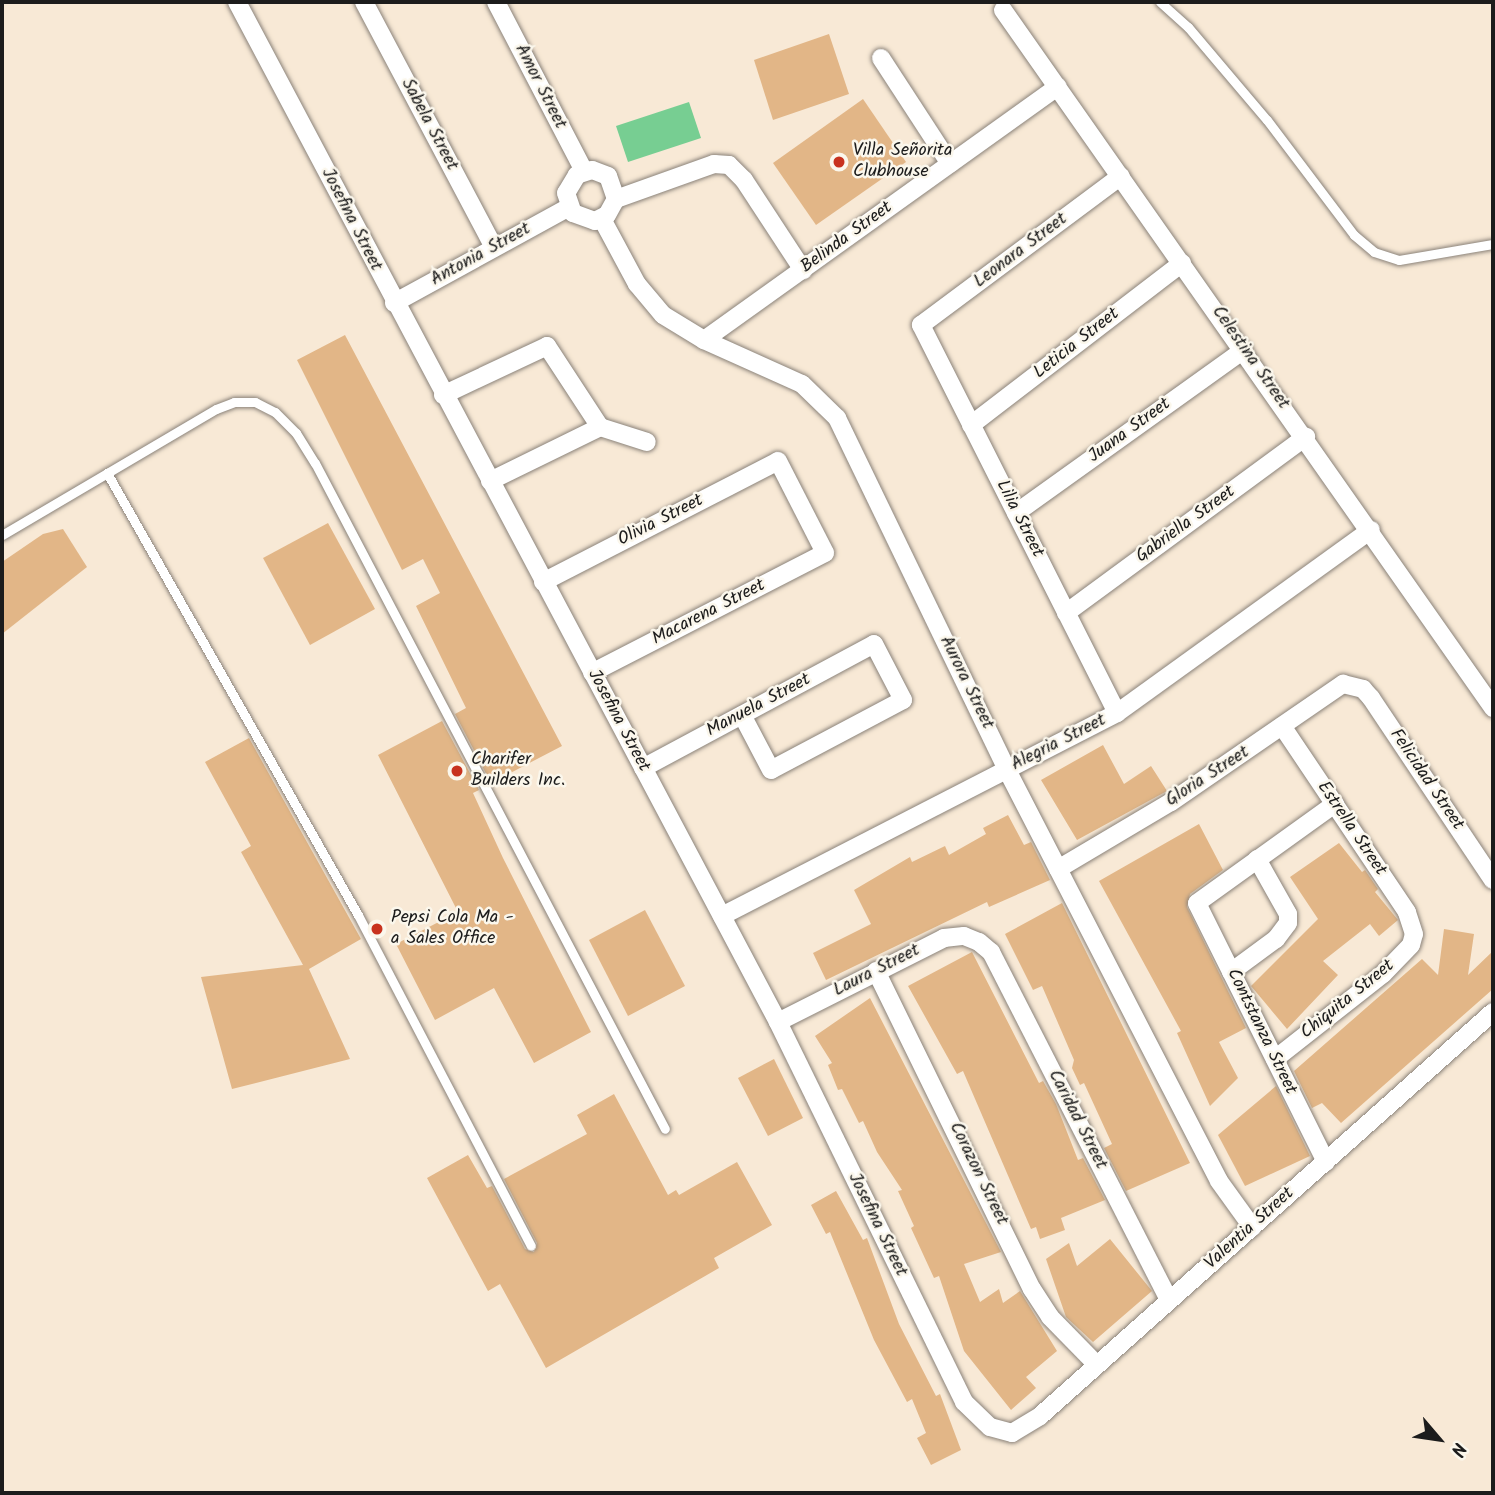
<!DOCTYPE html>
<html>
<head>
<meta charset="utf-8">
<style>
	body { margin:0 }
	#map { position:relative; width:1495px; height:1495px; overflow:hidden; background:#f8e9d6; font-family:Kalam,sans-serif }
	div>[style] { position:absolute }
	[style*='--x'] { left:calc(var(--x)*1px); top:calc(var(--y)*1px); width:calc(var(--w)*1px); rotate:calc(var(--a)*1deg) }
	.green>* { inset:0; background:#77ce92 }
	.building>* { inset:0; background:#e2b687 }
	.roads { filter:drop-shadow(0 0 2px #8a8279) drop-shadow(0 0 2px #8a8279) }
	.lane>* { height:9px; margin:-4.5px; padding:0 4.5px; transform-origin:4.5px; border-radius:4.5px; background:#fff }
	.street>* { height:18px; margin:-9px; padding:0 9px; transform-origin:9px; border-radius:9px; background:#fff }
	.dots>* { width:19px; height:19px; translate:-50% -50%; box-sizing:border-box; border:4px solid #fbf7ec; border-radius:50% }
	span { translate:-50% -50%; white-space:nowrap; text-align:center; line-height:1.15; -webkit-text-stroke:5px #fbf7ec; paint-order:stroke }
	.street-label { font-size:18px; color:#1c1c1c }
	.poi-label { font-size:18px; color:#1c1c1c }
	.left { translate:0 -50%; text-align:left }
	.frame { position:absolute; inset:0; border:4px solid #1c1c1c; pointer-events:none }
	.north { position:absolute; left:1404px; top:1404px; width:70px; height:70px; -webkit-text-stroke:5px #fbf7ec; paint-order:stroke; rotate:119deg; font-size:19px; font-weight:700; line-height:28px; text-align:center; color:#1c1c1c }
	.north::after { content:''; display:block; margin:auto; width:24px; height:32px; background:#1c1c1c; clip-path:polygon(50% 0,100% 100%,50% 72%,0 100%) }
</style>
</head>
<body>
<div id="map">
	<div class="green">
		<i style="clip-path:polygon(689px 102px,701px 138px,628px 162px,616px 126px)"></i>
	</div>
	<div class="building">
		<i style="clip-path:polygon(829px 34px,849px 94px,773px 120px,754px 60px)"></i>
		<i style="clip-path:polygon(863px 99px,906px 162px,816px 225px,773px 163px)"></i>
		<i style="clip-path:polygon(345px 335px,562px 746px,491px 783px,455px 714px,466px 708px,416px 606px,440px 593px,423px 559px,402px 570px,297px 360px)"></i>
		<i style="clip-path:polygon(328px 523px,375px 609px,310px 645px,263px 558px)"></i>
		<i style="clip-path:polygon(63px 529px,87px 567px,2px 634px,2px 562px,43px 534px)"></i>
		<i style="clip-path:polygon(442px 721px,479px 790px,473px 793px,503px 858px,591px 1032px,534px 1063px,494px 988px,435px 1020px,396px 944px,458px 912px,378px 755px)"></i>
		<i style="clip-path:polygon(249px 738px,361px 939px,309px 969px,350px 1059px,232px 1089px,201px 977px,303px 965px,241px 852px,251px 846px,205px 762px)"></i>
		<i style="clip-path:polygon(1103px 745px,1124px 784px,1151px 766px,1167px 791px,1077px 840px,1041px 780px)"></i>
		<i style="clip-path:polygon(1008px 815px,1024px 845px,1031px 842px,1050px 880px,989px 907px,987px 902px,826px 980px,813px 953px,871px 924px,854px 890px,910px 857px,912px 862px,945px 846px,949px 855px,986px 834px,983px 828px)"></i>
		<i style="clip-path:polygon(1199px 824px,1223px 870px,1190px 894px,1187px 907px,1246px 1028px,1219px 1042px,1238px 1078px,1210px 1106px,1177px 1033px,1181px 1031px,1099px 881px)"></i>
		<i style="clip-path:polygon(1339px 843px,1362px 872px,1365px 870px,1378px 889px,1375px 892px,1398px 920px,1379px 936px,1370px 924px,1323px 961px,1338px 975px,1287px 1029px,1251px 986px,1318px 919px,1290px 877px)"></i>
		<i style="clip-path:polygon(1062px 903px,1190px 1163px,1126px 1191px,1104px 1148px,1112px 1144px,1084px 1083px,1080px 1085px,1072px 1068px,1074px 1060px,1042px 986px,1033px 990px,1005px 934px)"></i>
		<i style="clip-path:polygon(645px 910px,685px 986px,628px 1016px,589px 940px)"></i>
		<i style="clip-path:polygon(1444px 929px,1474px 934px,1468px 975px,1493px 951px,1493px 989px,1341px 1123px,1322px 1103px,1312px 1108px,1294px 1071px,1422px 959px,1438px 975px)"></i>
		<i style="clip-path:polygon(972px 952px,1039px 1083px,1043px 1081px,1056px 1104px,1078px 1160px,1083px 1158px,1105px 1200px,1061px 1218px,1065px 1230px,1040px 1239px,1036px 1227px,1031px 1229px,963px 1071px,957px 1074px,908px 986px)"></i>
		<i style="clip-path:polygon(870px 998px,1001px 1252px,964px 1264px,980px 1302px,999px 1289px,1003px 1303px,1020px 1291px,1057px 1351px,1026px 1377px,1036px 1388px,1011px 1410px,964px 1351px,939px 1276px,934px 1278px,911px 1228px,914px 1226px,898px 1191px,902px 1190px,877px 1152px,863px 1121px,859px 1123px,842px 1089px,838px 1090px,828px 1065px,832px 1063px,815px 1036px)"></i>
		<i style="clip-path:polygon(774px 1059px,803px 1118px,768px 1136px,738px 1078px)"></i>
		<i style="clip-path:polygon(1276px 1086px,1310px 1156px,1245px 1186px,1218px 1135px)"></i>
		<i style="clip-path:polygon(614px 1094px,668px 1195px,676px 1190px,679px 1195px,737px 1162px,772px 1225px,714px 1258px,719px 1268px,546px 1368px,500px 1284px,488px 1291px,427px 1178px,468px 1155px,487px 1188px,492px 1186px,525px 1249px,534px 1252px,537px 1243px,504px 1179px,587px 1134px,577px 1115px)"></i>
		<i style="clip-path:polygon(836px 1191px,863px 1240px,867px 1238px,899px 1324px,936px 1396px,940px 1394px,961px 1450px,931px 1465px,917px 1438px,926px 1433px,912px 1399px,907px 1402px,874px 1340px,830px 1232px,826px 1234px,811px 1205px)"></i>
		<i style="clip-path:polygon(1110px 1239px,1152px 1291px,1093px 1342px,1066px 1317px,1046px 1259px,1069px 1243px,1077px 1266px)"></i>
	</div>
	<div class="roads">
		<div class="lane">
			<i style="--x:1160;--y:2;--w:38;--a:42"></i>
			<i style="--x:1188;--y:27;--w:122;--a:49.7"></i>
			<i style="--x:1267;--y:120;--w:144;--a:52.9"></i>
			<i style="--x:1354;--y:235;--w:26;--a:40"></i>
			<i style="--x:1374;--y:252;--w:26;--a:18"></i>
			<i style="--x:1399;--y:260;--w:95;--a:-9.7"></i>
			<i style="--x:107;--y:473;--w:508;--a:60.41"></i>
			<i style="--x:358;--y:915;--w:373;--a:62.4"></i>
			<i style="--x:2;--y:535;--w:248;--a:-30.5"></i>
			<i style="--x:216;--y:409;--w:19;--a:-21"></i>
			<i style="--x:234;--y:402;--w:21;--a:0"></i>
			<i style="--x:255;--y:402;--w:22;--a:27"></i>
			<i style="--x:275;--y:412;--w:30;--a:45"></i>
			<i style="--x:296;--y:433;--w:36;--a:58"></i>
			<i style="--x:315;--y:463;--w:752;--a:62.28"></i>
		</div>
		<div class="street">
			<i style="--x:237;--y:2;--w:1155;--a:62.06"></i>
			<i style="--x:778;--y:1022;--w:423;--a:63.9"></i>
			<i style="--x:964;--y:1402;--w:36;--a:44"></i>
			<i style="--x:990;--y:1427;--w:23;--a:15"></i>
			<i style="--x:1012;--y:1433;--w:33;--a:-31"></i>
			<i style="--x:1040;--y:1416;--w:607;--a:-41.73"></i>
			<i style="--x:364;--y:2;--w:278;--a:62.1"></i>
			<i style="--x:496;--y:2;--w:191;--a:62.5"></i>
			<i style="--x:1003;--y:10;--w:853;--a:54.93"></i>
			<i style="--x:881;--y:58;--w:126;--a:56.9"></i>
			<i style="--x:616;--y:199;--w:24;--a:-109"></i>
			<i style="--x:608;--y:176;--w:17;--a:-159"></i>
			<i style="--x:592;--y:170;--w:16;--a:162"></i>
			<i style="--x:577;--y:175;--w:21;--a:121"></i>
			<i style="--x:566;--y:193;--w:21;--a:71"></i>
			<i style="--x:573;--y:213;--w:23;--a:20"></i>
			<i style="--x:595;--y:221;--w:13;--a:-27"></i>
			<i style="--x:607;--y:215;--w:18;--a:-61"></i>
			<i style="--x:616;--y:199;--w:104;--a:-19.7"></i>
			<i style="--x:714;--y:164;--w:15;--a:4"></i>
			<i style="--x:729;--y:165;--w:21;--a:45"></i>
			<i style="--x:744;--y:180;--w:108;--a:56.8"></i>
			<i style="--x:602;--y:219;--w:74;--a:61.7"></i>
			<i style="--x:637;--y:284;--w:40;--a:50"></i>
			<i style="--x:663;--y:315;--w:48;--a:31.4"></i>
			<i style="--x:704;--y:340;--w:107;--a:24.2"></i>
			<i style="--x:802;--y:384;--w:49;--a:44.2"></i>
			<i style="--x:837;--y:418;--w:391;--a:64.2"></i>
			<i style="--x:1007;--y:770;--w:462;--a:62.7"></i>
			<i style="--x:1219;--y:1181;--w:57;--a:54.3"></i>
			<i style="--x:394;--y:303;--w:200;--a:-28.7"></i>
			<i style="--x:704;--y:340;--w:435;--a:-35.6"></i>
			<i style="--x:443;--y:395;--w:115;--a:-25.2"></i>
			<i style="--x:547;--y:346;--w:97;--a:56.8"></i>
			<i style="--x:600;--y:427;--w:49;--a:17.7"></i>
			<i style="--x:971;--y:425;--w:266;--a:-37.5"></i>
			<i style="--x:490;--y:481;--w:123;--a:-26.1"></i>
			<i style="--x:1016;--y:513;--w:280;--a:-35.6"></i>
			<i style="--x:543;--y:582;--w:264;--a:-27.2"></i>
			<i style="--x:778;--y:461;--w:103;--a:62.9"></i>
			<i style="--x:825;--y:553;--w:262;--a:152.8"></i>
			<i style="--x:1066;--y:613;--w:298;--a:-36.3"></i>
			<i style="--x:1117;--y:713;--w:435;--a:-116.8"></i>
			<i style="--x:921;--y:325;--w:249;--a:-36.7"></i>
			<i style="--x:643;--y:768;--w:262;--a:-28.2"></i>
			<i style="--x:874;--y:644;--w:63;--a:62.6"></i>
			<i style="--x:903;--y:700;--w:149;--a:152.1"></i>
			<i style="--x:771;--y:770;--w:62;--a:-117.8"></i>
			<i style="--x:1058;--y:869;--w:131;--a:-30.7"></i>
			<i style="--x:1171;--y:802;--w:209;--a:-34.5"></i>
			<i style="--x:1343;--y:684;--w:21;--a:14"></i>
			<i style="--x:1363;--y:689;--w:12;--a:48"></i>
			<i style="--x:1371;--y:698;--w:219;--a:56.2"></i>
			<i style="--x:722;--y:916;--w:444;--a:-27.2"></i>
			<i style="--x:1117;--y:713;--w:313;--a:-35.8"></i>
			<i style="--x:876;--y:971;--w:354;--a:63.9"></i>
			<i style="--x:1032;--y:1289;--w:33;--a:57"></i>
			<i style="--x:1050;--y:1317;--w:67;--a:45.6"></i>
			<i style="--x:1231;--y:972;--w:56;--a:-36.3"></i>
			<i style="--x:1276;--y:939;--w:20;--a:-53"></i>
			<i style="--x:1288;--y:923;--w:9;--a:-90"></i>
			<i style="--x:1288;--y:914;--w:63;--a:-119.4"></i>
			<i style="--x:778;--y:1022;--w:186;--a:-26.8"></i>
			<i style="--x:944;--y:938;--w:20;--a:-6"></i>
			<i style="--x:964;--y:936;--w:16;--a:22"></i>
			<i style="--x:979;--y:942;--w:16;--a:40"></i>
			<i style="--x:991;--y:952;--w:391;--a:62.9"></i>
			<i style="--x:1275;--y:1059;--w:137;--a:-38.2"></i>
			<i style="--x:1383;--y:974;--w:40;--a:-46"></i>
			<i style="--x:1411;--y:945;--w:11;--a:-75"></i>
			<i style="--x:1414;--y:934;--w:23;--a:-108"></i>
			<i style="--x:1407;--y:912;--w:224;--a:-123.9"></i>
			<i style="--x:1326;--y:1162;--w:289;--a:-116.5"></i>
			<i style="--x:1197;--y:903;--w:170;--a:-35.7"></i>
		</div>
	</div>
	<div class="dots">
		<i style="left:839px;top:162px;background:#c8321e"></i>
		<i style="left:457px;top:771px;background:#c8321e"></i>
		<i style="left:377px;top:929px;background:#c8321e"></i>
	</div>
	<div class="street-label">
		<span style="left:540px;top:87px;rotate:63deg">Amor Street</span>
		<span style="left:429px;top:125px;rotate:62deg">Sabela Street</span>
		<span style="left:351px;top:220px;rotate:63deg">Josefina Street</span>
		<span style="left:847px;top:238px;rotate:-36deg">Belinda Street</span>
		<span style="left:1021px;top:251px;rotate:-37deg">Leonara Street</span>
		<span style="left:481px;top:255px;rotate:-29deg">Antonia Street</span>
		<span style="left:1077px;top:344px;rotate:-38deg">Leticia Street</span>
		<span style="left:1250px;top:358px;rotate:55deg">Celestina Street</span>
		<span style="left:1130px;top:431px;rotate:-36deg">Juana Street</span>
		<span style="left:1019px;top:519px;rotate:63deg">Lilia Street</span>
		<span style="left:661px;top:521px;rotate:-27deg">Olivia Street</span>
		<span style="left:1186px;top:525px;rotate:-36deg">Gabriella Street</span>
		<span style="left:709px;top:613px;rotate:-27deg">Macarena Street</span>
		<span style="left:966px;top:683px;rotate:64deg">Aurora Street</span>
		<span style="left:759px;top:706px;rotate:-28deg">Manuela Street</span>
		<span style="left:618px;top:721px;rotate:62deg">Josefina Street</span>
		<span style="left:1059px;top:743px;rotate:-27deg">Alegria Street</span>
		<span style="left:1208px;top:777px;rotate:-33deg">Gloria Street</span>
		<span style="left:1426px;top:780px;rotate:56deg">Felicidad Street</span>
		<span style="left:1351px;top:829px;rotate:56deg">Estrella Street</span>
		<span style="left:877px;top:971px;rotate:-27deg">Laura Street</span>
		<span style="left:1348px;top:1000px;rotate:-39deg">Chiquita Street</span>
		<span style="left:1261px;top:1032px;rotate:64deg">Contstanza Street</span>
		<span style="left:1077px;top:1120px;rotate:63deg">Caridad Street</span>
		<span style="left:978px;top:1174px;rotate:64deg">Corazon Street</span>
		<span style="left:877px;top:1225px;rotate:64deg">Josefina Street</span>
		<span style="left:1250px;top:1229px;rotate:-42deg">Valentia Street</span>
	</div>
	<div class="poi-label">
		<span class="left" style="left:853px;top:162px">Villa Señorita<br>Clubhouse</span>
		<span class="left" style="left:471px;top:771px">Charifer<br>Builders Inc.</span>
		<span class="left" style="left:391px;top:929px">Pepsi Cola Ma -<br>a Sales Office</span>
	</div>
	<div class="frame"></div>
	<div class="north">N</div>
</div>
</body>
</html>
